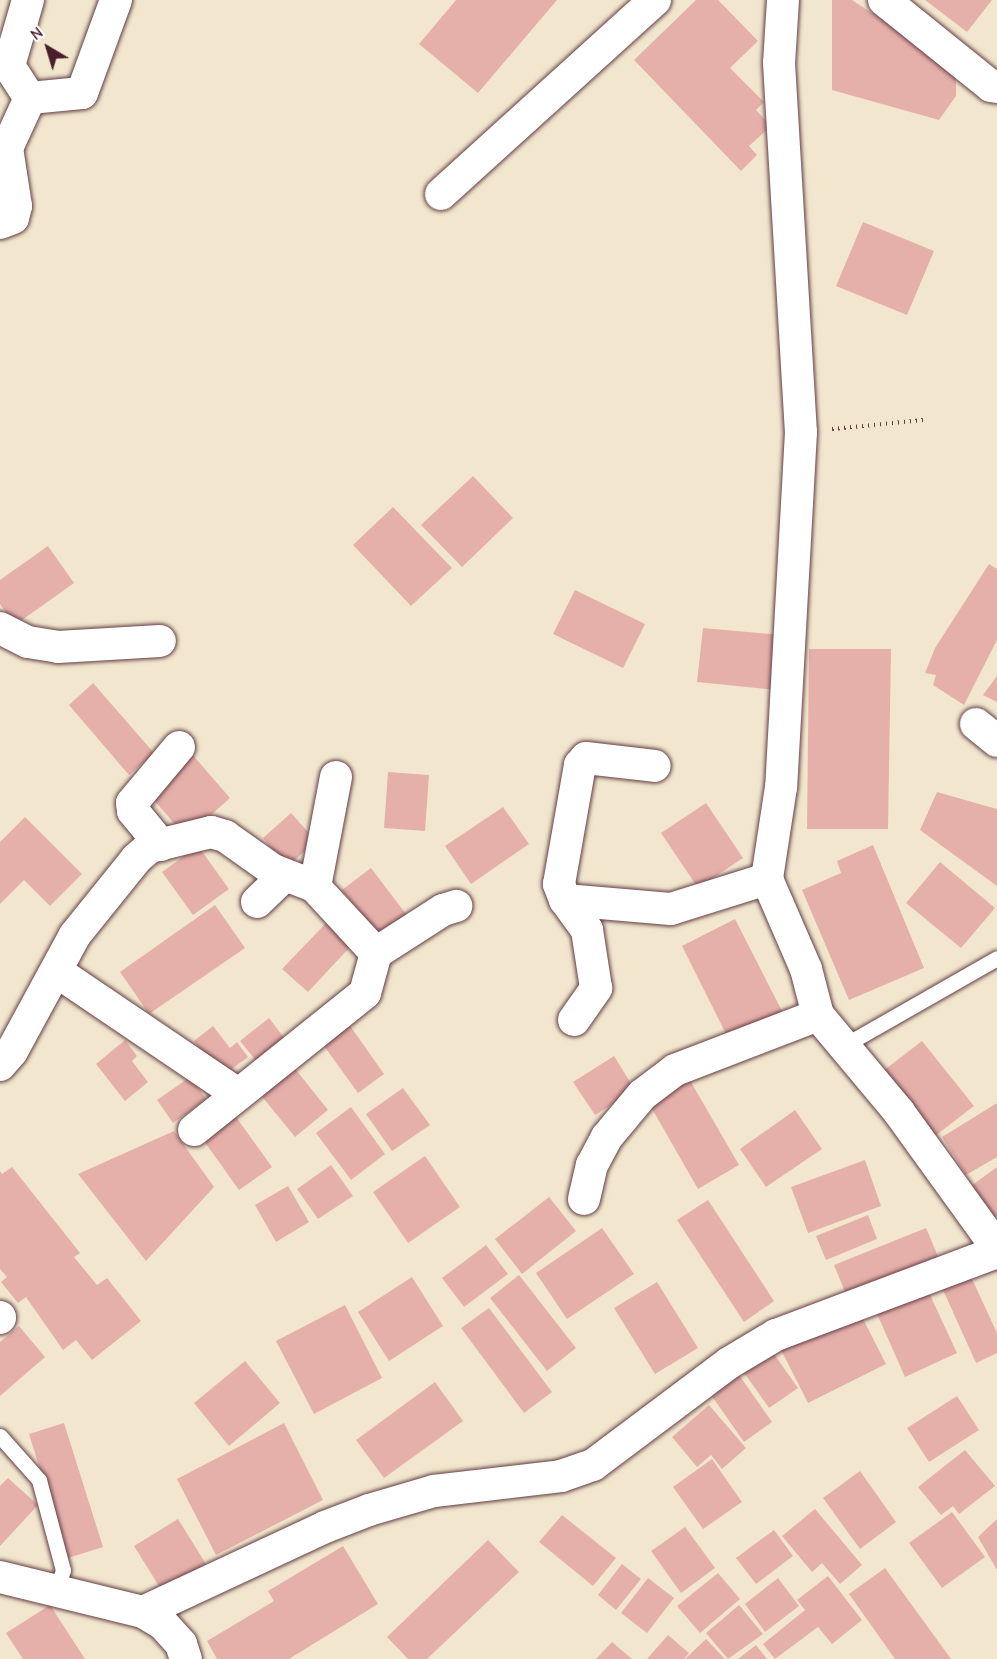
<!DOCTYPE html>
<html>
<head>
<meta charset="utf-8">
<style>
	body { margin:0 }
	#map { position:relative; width:997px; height:1659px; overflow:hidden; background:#f2e7ce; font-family:"Comic Neue",sans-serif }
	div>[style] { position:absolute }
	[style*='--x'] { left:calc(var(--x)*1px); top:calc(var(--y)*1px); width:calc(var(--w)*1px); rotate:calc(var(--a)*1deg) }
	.building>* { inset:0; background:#e6b0aa }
	.path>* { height:4px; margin-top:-2px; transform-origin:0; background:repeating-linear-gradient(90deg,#633d43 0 1.5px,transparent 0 6px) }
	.roads { filter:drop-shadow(0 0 2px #633d43) drop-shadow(0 0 2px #633d43) }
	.service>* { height:15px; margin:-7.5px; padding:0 7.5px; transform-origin:7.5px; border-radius:7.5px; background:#fff }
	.minor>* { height:32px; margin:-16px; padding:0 16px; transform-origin:16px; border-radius:16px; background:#fff }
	span { translate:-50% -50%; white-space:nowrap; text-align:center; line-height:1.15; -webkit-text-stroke:6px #fff; paint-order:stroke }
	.north { position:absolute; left:18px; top:18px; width:60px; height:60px; -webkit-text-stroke:4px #fff; paint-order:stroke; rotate:322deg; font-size:16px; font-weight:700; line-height:24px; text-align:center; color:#4a1f2b }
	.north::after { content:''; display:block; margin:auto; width:21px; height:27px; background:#4a1f2b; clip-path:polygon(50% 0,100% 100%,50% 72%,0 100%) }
</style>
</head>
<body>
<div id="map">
	<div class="building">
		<i style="clip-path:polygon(456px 0,557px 0,478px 93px,419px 44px)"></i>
		<i style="clip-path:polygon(696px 0,718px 0,758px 41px,730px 68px,764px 102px,756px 110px,771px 126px,749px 146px,757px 155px,741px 171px,634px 60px)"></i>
		<i style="clip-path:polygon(832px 0,852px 0,956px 68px,956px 96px,939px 120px,832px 90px)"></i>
		<i style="clip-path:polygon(925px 0,992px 0,967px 32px)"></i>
		<i style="clip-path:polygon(863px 222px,934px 251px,907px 315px,836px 286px)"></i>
		<i style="clip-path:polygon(473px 476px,513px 518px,462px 567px,421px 525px)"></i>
		<i style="clip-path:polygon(393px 507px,452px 568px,411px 606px,353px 545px)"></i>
		<i style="clip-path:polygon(48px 546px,74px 583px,15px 625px,0 604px,0 580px)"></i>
		<i style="clip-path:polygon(989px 564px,997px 569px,997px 640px,964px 705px,933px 685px,936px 675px,925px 673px,935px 648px)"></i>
		<i style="clip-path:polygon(575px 590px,645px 624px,623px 668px,553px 634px)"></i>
		<i style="clip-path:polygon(703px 628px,782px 635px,776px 690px,697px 682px)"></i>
		<i style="clip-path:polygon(809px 649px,891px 649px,888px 829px,807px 829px)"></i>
		<i style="clip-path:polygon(997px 676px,997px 702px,983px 695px)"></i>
		<i style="clip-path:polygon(93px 683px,154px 753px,129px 775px,69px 705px)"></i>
		<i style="clip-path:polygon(191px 753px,230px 798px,186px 837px,147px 792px)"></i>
		<i style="clip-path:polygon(388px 772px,429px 775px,425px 831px,384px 828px)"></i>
		<i style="clip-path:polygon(937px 792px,997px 809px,997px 886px,920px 830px)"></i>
		<i style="clip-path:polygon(706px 803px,743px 858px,698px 888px,661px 833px)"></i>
		<i style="clip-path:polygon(503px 807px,529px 844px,471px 884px,445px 846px)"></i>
		<i style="clip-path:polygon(291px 813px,316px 841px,287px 867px,263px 838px)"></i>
		<i style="clip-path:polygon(25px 817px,82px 874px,50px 906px,24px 880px,0 904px,0 842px)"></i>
		<i style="clip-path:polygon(873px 845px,924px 968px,849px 1000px,802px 890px,841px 873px,837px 861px)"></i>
		<i style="clip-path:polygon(198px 846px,229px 889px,193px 915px,162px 872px)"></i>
		<i style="clip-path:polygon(940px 862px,995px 908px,961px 948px,906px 903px)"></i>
		<i style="clip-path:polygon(371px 868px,409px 918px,381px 940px,342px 890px)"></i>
		<i style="clip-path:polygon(215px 905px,245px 948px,149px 1014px,120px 972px)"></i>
		<i style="clip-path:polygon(735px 919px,784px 1015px,730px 1042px,682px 946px)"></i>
		<i style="clip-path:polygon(327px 922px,352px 945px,308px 992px,282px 969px)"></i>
		<i style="clip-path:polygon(269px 1018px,291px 1047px,263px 1069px,240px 1041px)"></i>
		<i style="clip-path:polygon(346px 1020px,384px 1074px,358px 1093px,319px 1039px)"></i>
		<i style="clip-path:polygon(213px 1026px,230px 1048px,237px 1042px,248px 1057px,221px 1077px,194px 1041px)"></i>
		<i style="clip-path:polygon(125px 1040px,137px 1056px,132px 1061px,148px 1082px,125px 1101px,96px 1064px)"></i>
		<i style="clip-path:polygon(922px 1041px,974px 1106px,935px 1136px,883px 1071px)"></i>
		<i style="clip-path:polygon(614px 1056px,635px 1090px,595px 1115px,573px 1082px)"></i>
		<i style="clip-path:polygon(289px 1061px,328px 1110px,295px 1137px,255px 1088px)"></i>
		<i style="clip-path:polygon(190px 1077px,206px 1099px,173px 1123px,157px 1100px)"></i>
		<i style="clip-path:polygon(688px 1077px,739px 1165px,698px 1189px,647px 1100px)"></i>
		<i style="clip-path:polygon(403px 1088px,430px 1125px,392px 1151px,366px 1114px)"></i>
		<i style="clip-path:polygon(997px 1103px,997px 1157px,966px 1175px,942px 1137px)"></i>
		<i style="clip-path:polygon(351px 1107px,385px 1154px,351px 1180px,316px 1133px)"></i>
		<i style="clip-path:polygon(795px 1110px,822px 1149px,766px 1187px,740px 1149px)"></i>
		<i style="clip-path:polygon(236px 1117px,272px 1167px,239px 1190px,204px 1141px)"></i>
		<i style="clip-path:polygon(174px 1131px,214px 1187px,146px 1261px,78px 1174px)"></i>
		<i style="clip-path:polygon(425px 1156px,460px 1207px,408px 1243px,373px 1192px)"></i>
		<i style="clip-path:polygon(865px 1160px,881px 1206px,808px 1233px,791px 1187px)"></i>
		<i style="clip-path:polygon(331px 1165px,353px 1196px,318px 1219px,297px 1189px)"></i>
		<i style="clip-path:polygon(12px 1167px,80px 1253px,74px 1257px,97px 1285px,107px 1278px,141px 1321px,92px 1360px,76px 1340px,63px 1350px,26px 1297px,18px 1303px,1px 1282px,7px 1277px,0 1269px,0 1171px,2px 1174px)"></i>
		<i style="clip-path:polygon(997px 1167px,997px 1216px,991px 1221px,967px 1189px)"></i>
		<i style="clip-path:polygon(288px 1186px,309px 1222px,276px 1242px,255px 1205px)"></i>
		<i style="clip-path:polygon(549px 1197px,576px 1231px,522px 1274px,495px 1239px)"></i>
		<i style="clip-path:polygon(708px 1200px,774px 1301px,744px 1322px,677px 1220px)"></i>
		<i style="clip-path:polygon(868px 1215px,877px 1239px,826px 1260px,816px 1236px)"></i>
		<i style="clip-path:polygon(602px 1228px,634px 1274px,567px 1319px,536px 1273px)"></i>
		<i style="clip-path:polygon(926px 1228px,940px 1261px,848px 1299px,834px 1265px)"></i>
		<i style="clip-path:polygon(486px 1245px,508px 1274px,464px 1307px,442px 1278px)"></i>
		<i style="clip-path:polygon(967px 1268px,997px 1333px,997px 1353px,976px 1363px,939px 1281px)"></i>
		<i style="clip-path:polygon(519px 1275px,576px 1348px,547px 1371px,490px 1298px)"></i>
		<i style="clip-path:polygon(412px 1277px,443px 1326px,389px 1361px,358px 1312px)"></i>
		<i style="clip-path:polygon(657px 1282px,698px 1348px,655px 1374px,614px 1308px)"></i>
		<i style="clip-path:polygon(924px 1282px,957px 1353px,905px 1377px,873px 1305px)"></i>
		<i style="clip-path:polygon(345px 1305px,382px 1378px,314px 1414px,276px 1341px)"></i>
		<i style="clip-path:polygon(489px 1308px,552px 1392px,524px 1413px,461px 1328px)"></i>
		<i style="clip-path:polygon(860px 1313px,886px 1364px,808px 1403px,778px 1344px)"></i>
		<i style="clip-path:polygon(19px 1326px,45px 1357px,0 1396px,0 1342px)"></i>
		<i style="clip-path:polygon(767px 1344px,798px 1388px,769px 1408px,738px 1364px)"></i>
		<i style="clip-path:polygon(245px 1361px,280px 1403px,229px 1446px,194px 1403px)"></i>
		<i style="clip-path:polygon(739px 1375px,772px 1422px,744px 1442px,711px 1395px)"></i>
		<i style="clip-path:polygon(435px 1382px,463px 1421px,384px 1478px,356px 1440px)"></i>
		<i style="clip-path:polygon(957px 1396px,979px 1430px,929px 1462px,907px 1428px)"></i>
		<i style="clip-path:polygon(709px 1405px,746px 1448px,722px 1469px,711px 1455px,697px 1467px,672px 1437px)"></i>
		<i style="clip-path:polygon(64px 1423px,103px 1547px,68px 1558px,29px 1434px)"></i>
		<i style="clip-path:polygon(284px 1423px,323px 1500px,216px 1555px,177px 1479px)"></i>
		<i style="clip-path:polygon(965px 1450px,995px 1486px,959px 1514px,953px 1506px,941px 1515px,918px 1487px)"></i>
		<i style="clip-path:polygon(712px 1459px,742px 1502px,703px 1529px,673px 1487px)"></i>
		<i style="clip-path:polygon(860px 1471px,896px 1522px,860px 1549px,823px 1498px)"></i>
		<i style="clip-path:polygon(8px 1478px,38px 1505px,0 1546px,0 1486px)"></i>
		<i style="clip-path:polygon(815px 1509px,862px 1565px,840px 1584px,822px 1563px,812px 1572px,782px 1536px)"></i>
		<i style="clip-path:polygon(952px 1512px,985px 1557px,942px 1588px,909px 1543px)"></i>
		<i style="clip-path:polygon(562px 1515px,616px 1558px,593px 1586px,539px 1542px)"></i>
		<i style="clip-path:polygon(178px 1519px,206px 1564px,162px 1591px,134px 1546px)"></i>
		<i style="clip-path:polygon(997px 1519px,997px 1570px,978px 1537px)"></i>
		<i style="clip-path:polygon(685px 1527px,715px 1568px,681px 1593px,651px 1551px)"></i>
		<i style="clip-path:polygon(774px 1530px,793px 1556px,756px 1584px,736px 1558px)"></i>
		<i style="clip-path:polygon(488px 1540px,519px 1572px,427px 1659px,408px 1659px,387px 1637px)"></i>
		<i style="clip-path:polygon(343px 1546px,378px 1604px,289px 1659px,217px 1659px,207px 1641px,274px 1601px,268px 1591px)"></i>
		<i style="clip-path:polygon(622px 1564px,641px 1579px,616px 1610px,598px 1595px)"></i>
		<i style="clip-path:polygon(885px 1568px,951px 1659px,895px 1659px,849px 1594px)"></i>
		<i style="clip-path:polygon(718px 1573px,740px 1599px,700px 1633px,677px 1606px)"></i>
		<i style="clip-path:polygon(828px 1576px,862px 1620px,832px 1644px,818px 1627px,775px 1659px,763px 1644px,805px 1610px,797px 1600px)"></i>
		<i style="clip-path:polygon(648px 1578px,674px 1598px,647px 1633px,621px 1613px)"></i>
		<i style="clip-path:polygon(778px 1578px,799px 1606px,765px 1632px,745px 1604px)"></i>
		<i style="clip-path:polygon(50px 1605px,85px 1659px,23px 1659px,6px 1633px)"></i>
		<i style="clip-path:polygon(739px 1605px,763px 1634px,728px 1659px,706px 1633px)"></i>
		<i style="clip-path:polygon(668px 1635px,689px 1653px,684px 1659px,647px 1659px)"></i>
		<i style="clip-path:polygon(706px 1639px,725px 1659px,685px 1659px)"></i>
		<i style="clip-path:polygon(612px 1642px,632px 1659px,596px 1659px)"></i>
		<i style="clip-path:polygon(756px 1645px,767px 1659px,738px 1659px)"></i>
	</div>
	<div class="path">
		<i style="--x:832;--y:429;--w:92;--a:-5.6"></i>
	</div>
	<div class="roads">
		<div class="service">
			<i style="--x:843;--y:1046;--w:177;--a:-29.7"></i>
			<i style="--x:0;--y:1436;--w:59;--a:48.4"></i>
			<i style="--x:39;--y:1480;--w:93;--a:75.1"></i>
			<i style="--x:63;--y:1570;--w:20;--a:108"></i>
		</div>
		<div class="minor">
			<i style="--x:28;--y:0;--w:69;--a:106.1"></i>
			<i style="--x:9;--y:66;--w:38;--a:57"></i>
			<i style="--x:783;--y:0;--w:63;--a:93.6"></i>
			<i style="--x:779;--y:63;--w:370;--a:86.6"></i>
			<i style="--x:801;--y:432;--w:356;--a:93.2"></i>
			<i style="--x:781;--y:787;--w:93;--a:98.7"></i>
			<i style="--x:767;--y:879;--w:98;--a:66.6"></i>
			<i style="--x:806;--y:969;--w:48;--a:75.4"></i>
			<i style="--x:818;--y:1015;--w:126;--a:50.1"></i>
			<i style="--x:899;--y:1112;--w:168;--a:54.2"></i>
			<i style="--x:884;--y:0;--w:137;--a:38.8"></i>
			<i style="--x:991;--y:86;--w:6;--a:9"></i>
			<i style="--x:30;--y:98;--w:52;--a:-5.5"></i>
			<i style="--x:82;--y:93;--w:99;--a:-69.9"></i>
			<i style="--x:0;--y:147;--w:7;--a:8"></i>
			<i style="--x:7;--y:148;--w:59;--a:81.2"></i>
			<i style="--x:16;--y:206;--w:12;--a:104"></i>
			<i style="--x:13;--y:218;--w:14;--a:159"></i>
			<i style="--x:7;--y:148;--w:55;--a:-65.3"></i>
			<i style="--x:441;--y:194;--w:289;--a:-42.2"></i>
			<i style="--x:0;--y:628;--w:31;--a:27"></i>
			<i style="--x:28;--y:642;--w:30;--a:9"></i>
			<i style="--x:58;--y:647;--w:102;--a:-3.4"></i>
			<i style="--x:976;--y:724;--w:27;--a:39"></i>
			<i style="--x:161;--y:845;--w:44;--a:-129.5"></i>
			<i style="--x:133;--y:811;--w:8;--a:-97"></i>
			<i style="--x:132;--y:803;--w:73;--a:-50"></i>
			<i style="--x:315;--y:887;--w:112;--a:-79.2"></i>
			<i style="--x:565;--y:900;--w:17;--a:-111"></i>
			<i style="--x:559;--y:884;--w:121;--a:-80"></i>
			<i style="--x:580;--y:765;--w:9;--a:-49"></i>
			<i style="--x:586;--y:758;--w:69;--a:6.6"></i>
			<i style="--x:257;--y:902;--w:39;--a:-44"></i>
			<i style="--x:376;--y:953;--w:80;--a:-32.7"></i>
			<i style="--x:443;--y:910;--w:14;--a:-17"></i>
			<i style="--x:56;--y:971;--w:220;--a:34.1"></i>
			<i style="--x:574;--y:1020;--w:39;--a:-55"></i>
			<i style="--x:596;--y:988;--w:59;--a:-98.8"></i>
			<i style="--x:587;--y:930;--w:37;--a:-126"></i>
			<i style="--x:565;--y:900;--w:106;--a:4.9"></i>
			<i style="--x:671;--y:909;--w:101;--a:-17.4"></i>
			<i style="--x:0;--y:1065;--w:18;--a:-49"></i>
			<i style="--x:12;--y:1051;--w:132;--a:-61.5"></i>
			<i style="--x:75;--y:935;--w:97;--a:-51.2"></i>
			<i style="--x:136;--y:859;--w:18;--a:-41"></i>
			<i style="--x:150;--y:847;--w:63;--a:-13.8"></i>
			<i style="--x:211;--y:832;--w:15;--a:16"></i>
			<i style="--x:225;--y:836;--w:59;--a:35.3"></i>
			<i style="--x:273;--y:870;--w:44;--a:21.3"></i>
			<i style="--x:314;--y:886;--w:91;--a:47.2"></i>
			<i style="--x:376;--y:953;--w:41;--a:105.4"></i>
			<i style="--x:365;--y:993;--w:219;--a:141.3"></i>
			<i style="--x:584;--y:1199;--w:35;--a:-77"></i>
			<i style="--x:592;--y:1165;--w:32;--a:-62"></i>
			<i style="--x:607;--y:1137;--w:55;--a:-50.2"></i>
			<i style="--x:642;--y:1095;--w:41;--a:-37.1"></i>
			<i style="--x:675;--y:1070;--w:153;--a:-21"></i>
			<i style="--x:0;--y:1317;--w:1;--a:90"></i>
			<i style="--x:0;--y:1577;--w:147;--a:13.8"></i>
			<i style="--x:143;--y:1612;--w:23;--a:31"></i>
			<i style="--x:163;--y:1624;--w:27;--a:48"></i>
			<i style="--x:181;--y:1644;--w:16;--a:72"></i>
			<i style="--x:143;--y:1612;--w:201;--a:-25"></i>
			<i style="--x:325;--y:1527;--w:47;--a:-21.1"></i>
			<i style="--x:369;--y:1510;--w:68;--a:-16.3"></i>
			<i style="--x:434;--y:1491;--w:128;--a:-6.7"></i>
			<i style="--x:561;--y:1476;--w:34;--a:-19"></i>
			<i style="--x:593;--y:1465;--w:170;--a:-36.9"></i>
			<i style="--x:729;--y:1363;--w:55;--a:-30.8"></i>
			<i style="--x:776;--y:1335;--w:236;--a:-20.6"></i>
		</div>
	</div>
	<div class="north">N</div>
</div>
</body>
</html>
